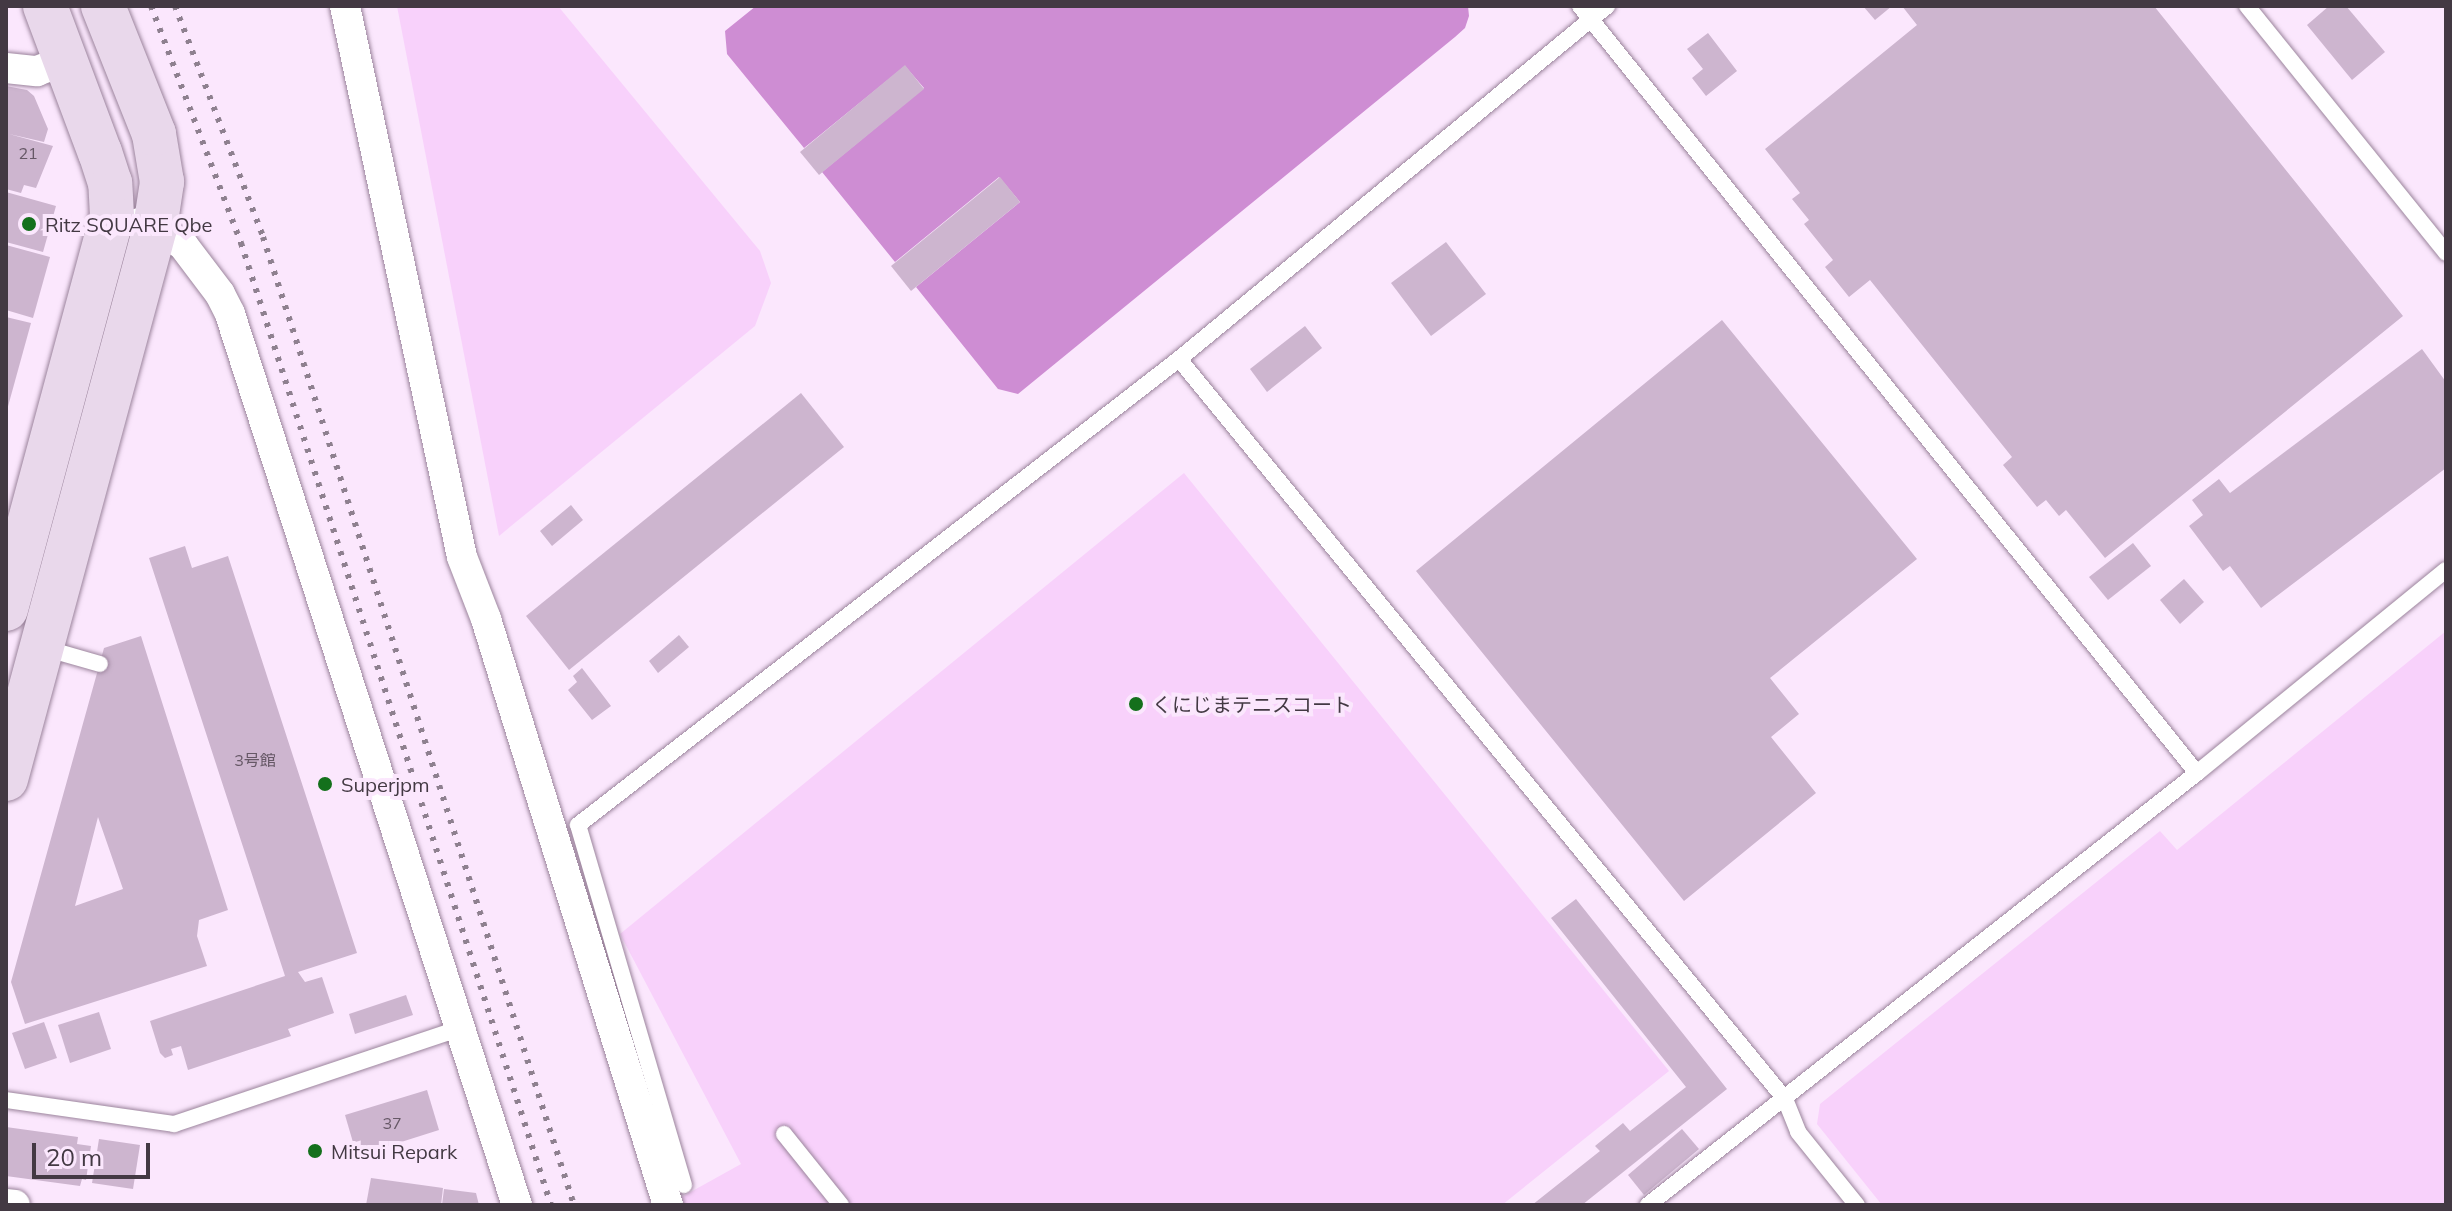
<!DOCTYPE html>
<html>
<head>
<meta charset="utf-8">
<style>
	body { margin:0 }
	#map { position:relative; width:2452px; height:1211px; overflow:hidden; background:#fbe7fd; font-family:Mulish,"Noto Sans JP",sans-serif }
	div>[style] { position:absolute }
	[style*='--x'] { left:calc(var(--x)*1px); top:calc(var(--y)*1px); width:calc(var(--w)*1px); rotate:calc(var(--a)*1deg) }
	.green>* { inset:0; background:#f8d1fb }
	.water>* { inset:0; background:#ce8dd3 }
	.building>* { inset:0; background:#cdb5cf }
	.roads { filter:drop-shadow(0 0 2px #9b849c) drop-shadow(0 0 2px #9b849c) }
	.lane>* { height:16px; margin:-8px; padding:0 8px; transform-origin:8px; border-radius:8px; background:#fff }
	.street>* { height:30px; margin:-15px; padding:0 15px; transform-origin:15px; border-radius:15px; background:#fff }
	.secondary>* { height:44px; margin:-22px; padding:0 22px; transform-origin:22px; border-radius:22px; background:#e9d8eb }
	.rail>* { height:6px; margin-top:-3px; transform-origin:0; background:repeating-linear-gradient(90deg,#8e808f 0 4px,transparent 0 12px) }
	.dots>* { width:22px; height:22px; translate:-50% -50%; box-sizing:border-box; border:4px solid #fbe7fd; border-radius:50% }
	span { translate:-50% -50%; white-space:nowrap; text-align:center; line-height:1.15; -webkit-text-stroke:8px #fbe7fd; paint-order:stroke }
	.number-label { font-size:16px; color:#665866 }
	.number-label span { -webkit-text-stroke-width:0 }
	.poi-label { font-size:20px; color:#433943 }
	.left { translate:0 -50%; text-align:left }
	.frame { position:absolute; inset:0; border:8px solid #433943; pointer-events:none }
	.scale { position:absolute; left:32px; top:1143px; width:118px; height:36px; box-sizing:border-box; border:4px solid #433943; border-top:0; padding-left:10px; font-size:24px; line-height:28px; white-space:nowrap; color:#433943; -webkit-text-stroke:6px #fbe7fd; paint-order:stroke }
</style>
</head>
<body>
<div id="map">
	<div class="green">
		<i style="clip-path:polygon(397px 6px,558px 6px,760px 251px,771px 283px,755px 326px,499px 536px)"></i>
		<i style="clip-path:polygon(1184px 473px,1669px 1071px,1502px 1205px,680px 1205px,678px 1199px,741px 1164px,620px 934px)"></i>
		<i style="clip-path:polygon(2446px 631px,2446px 1205px,1882px 1205px,1817px 1124px,1820px 1104px,2160px 831px,2177px 850px)"></i>
	</div>
	<div class="water">
		<i style="clip-path:polygon(756px 6px,1468px 6px,1469px 16px,1465px 28px,1455px 37px,1018px 394px,998px 389px,916px 287px,1020px 202px,999px 177px,895px 262px,822px 172px,924px 88px,905px 66px,804px 148px,727px 54px,725px 31px)"></i>
	</div>
	<div class="building">
		<i style="clip-path:polygon(1863px 6px,1892px 6px,1875px 20px)"></i>
		<i style="clip-path:polygon(1902px 6px,2154px 6px,2403px 316px,2105px 558px,2066px 510px,2059px 516px,2046px 500px,2037px 507px,2003px 465px,2012px 457px,1870px 280px,1849px 297px,1825px 267px,1833px 260px,1804px 224px,1809px 220px,1792px 199px,1800px 193px,1765px 149px,1917px 25px)"></i>
		<i style="clip-path:polygon(2329px 6px,2346px 6px,2385px 52px,2352px 80px,2307px 25px)"></i>
		<i style="clip-path:polygon(1708px 33px,1737px 71px,1706px 96px,1692px 78px,1703px 69px,1687px 49px)"></i>
		<i style="clip-path:polygon(905px 65px,924px 89px,819px 175px,800px 152px)"></i>
		<i style="clip-path:polygon(6px 86px,27px 90px,34px 96px,48px 129px,44px 142px,9px 134px,53px 146px,36px 188px,24px 185px,21px 193px,6px 189px)"></i>
		<i style="clip-path:polygon(1000px 177px,1020px 202px,911px 291px,891px 266px)"></i>
		<i style="clip-path:polygon(6px 192px,56px 206px,43px 252px,6px 242px)"></i>
		<i style="clip-path:polygon(1446px 242px,1486px 294px,1431px 336px,1391px 283px)"></i>
		<i style="clip-path:polygon(6px 245px,50px 257px,33px 318px,6px 310px)"></i>
		<i style="clip-path:polygon(6px 317px,31px 323px,7px 410px,6px 409px)"></i>
		<i style="clip-path:polygon(1722px 320px,1917px 559px,1770px 678px,1799px 714px,1771px 737px,1816px 793px,1684px 901px,1416px 571px)"></i>
		<i style="clip-path:polygon(1305px 326px,1322px 348px,1267px 392px,1250px 369px)"></i>
		<i style="clip-path:polygon(2422px 349px,2446px 382px,2446px 468px,2261px 608px,2230px 566px,2223px 571px,2189px 526px,2203px 515px,2192px 500px,2219px 479px,2230px 493px)"></i>
		<i style="clip-path:polygon(801px 393px,844px 447px,569px 670px,526px 616px)"></i>
		<i style="clip-path:polygon(571px 505px,583px 520px,552px 546px,540px 531px)"></i>
		<i style="clip-path:polygon(2133px 543px,2151px 566px,2108px 600px,2089px 577px)"></i>
		<i style="clip-path:polygon(185px 546px,192px 568px,228px 556px,357px 953px,298px 972px,305px 982px,322px 977px,334px 1013px,288px 1029px,291px 1036px,188px 1070px,181px 1046px,171px 1049px,173px 1055px,165px 1058px,160px 1053px,150px 1021px,285px 976px,149px 558px)"></i>
		<i style="clip-path:polygon(2184px 579px,2204px 602px,2180px 624px,2160px 600px)"></i>
		<i style="clip-path:polygon(679px 635px,689px 647px,658px 673px,649px 661px)"></i>
		<i style="clip-path:polygon(evenodd,141px 636px,228px 910px,199px 920px,197px 936px,207px 966px,25px 1024px,11px 982px,104px 648px,141px 636px,98px 817px,123px 889px,75px 906px,98px 817px)"></i>
		<i style="clip-path:polygon(582px 668px,611px 706px,592px 720px,568px 690px,577px 682px,573px 676px)"></i>
		<i style="clip-path:polygon(1576px 899px,1727px 1089px,1582px 1205px,1532px 1205px,1600px 1151px,1595px 1146px,1623px 1123px,1630px 1131px,1686px 1087px,1551px 918px)"></i>
		<i style="clip-path:polygon(406px 995px,413px 1015px,355px 1034px,349px 1014px)"></i>
		<i style="clip-path:polygon(99px 1012px,111px 1049px,70px 1063px,58px 1025px)"></i>
		<i style="clip-path:polygon(44px 1022px,57px 1058px,25px 1069px,12px 1033px)"></i>
		<i style="clip-path:polygon(427px 1090px,439px 1130px,357px 1156px,345px 1115px)"></i>
		<i style="clip-path:polygon(6px 1127px,78px 1137px,77px 1144px,91px 1146px,86px 1180px,82px 1179px,80px 1186px,6px 1176px)"></i>
		<i style="clip-path:polygon(1682px 1129px,1699px 1149px,1644px 1195px,1628px 1175px)"></i>
		<i style="clip-path:polygon(99px 1139px,140px 1145px,133px 1189px,92px 1183px)"></i>
		<i style="clip-path:polygon(371px 1178px,443px 1188px,441px 1205px,366px 1205px)"></i>
		<i style="clip-path:polygon(444px 1189px,476px 1193px,479px 1205px,442px 1205px)"></i>
	</div>
	<div class="roads">
		<div class="lane">
			<i style="--x:1580;--y:6;--w:984;--a:51.19"></i>
			<i style="--x:2197;--y:773;--w:699;--a:141.8"></i>
			<i style="--x:2247;--y:6;--w:317;--a:51.1"></i>
			<i style="--x:1179;--y:359;--w:956;--a:50.69"></i>
			<i style="--x:1785;--y:1099;--w:35;--a:68"></i>
			<i style="--x:1798;--y:1132;--w:94;--a:51.1"></i>
			<i style="--x:44;--y:648;--w:58;--a:15.9"></i>
			<i style="--x:2197;--y:773;--w:321;--a:-39.2"></i>
			<i style="--x:6;--y:1100;--w:170;--a:8.1"></i>
			<i style="--x:174;--y:1124;--w:303;--a:-18.5"></i>
			<i style="--x:784;--y:1134;--w:91;--a:51.2"></i>
			<i style="--x:684;--y:1185;--w:375;--a:-106.4"></i>
			<i style="--x:578;--y:825;--w:760;--a:-37.79"></i>
			<i style="--x:1179;--y:359;--w:555;--a:-39.51"></i>
		</div>
		<div class="street">
			<i style="--x:345;--y:6;--w:563;--a:78.01"></i>
			<i style="--x:462;--y:557;--w:66;--a:68.8"></i>
			<i style="--x:486;--y:619;--w:614;--a:72.75"></i>
			<i style="--x:6;--y:68;--w:31;--a:6"></i>
			<i style="--x:37;--y:71;--w:30;--a:-21"></i>
			<i style="--x:139;--y:223;--w:17;--a:17"></i>
			<i style="--x:155;--y:228;--w:33;--a:31"></i>
			<i style="--x:183;--y:245;--w:61;--a:52.9"></i>
			<i style="--x:220;--y:294;--w:22;--a:63"></i>
			<i style="--x:230;--y:314;--w:936;--a:72.15"></i>
			<i style="--x:6;--y:1204;--w:9;--a:6"></i>
		</div>
		<div class="secondary">
			<i style="--x:6;--y:609;--w:407;--a:-74.9"></i>
			<i style="--x:112;--y:216;--w:33;--a:-93"></i>
			<i style="--x:110;--y:183;--w:32;--a:-108"></i>
			<i style="--x:100;--y:153;--w:157;--a:-110.5"></i>
			<i style="--x:6;--y:779;--w:571;--a:-74.87"></i>
			<i style="--x:155;--y:228;--w:47;--a:-81.3"></i>
			<i style="--x:162;--y:182;--w:49;--a:-99.5"></i>
			<i style="--x:154;--y:134;--w:138;--a:-111.7"></i>
		</div>
	</div>
	<div class="rail">
		<i style="--x:151;--y:6;--w:254;--a:69.2"></i>
		<i style="--x:241;--y:243;--w:1011;--a:72.14"></i>
		<i style="--x:175;--y:6;--w:247;--a:69.1"></i>
		<i style="--x:263;--y:237;--w:1017;--a:72.19"></i>
	</div>
	<div class="dots">
		<i style="left:29px;top:224px;background:#14701c"></i>
		<i style="left:1136px;top:704px;background:#14701c"></i>
		<i style="left:325px;top:784px;background:#14701c"></i>
		<i style="left:315px;top:1151px;background:#14701c"></i>
	</div>
	<div class="number-label">
		<span style="left:28px;top:153px">21</span>
		<span style="left:255px;top:760px">3号館</span>
		<span style="left:392px;top:1123px">37</span>
	</div>
	<div class="poi-label">
		<span class="left" style="left:45px;top:224px">Ritz SQUARE Qbe</span>
		<span class="left" style="left:1152px;top:704px">くにじまテニスコート</span>
		<span class="left" style="left:341px;top:784px">Superjpm</span>
		<span class="left" style="left:331px;top:1151px">Mitsui Repark</span>
	</div>
	<div class="frame"></div>
	<div class="scale">20 m</div>
</div>
</body>
</html>
